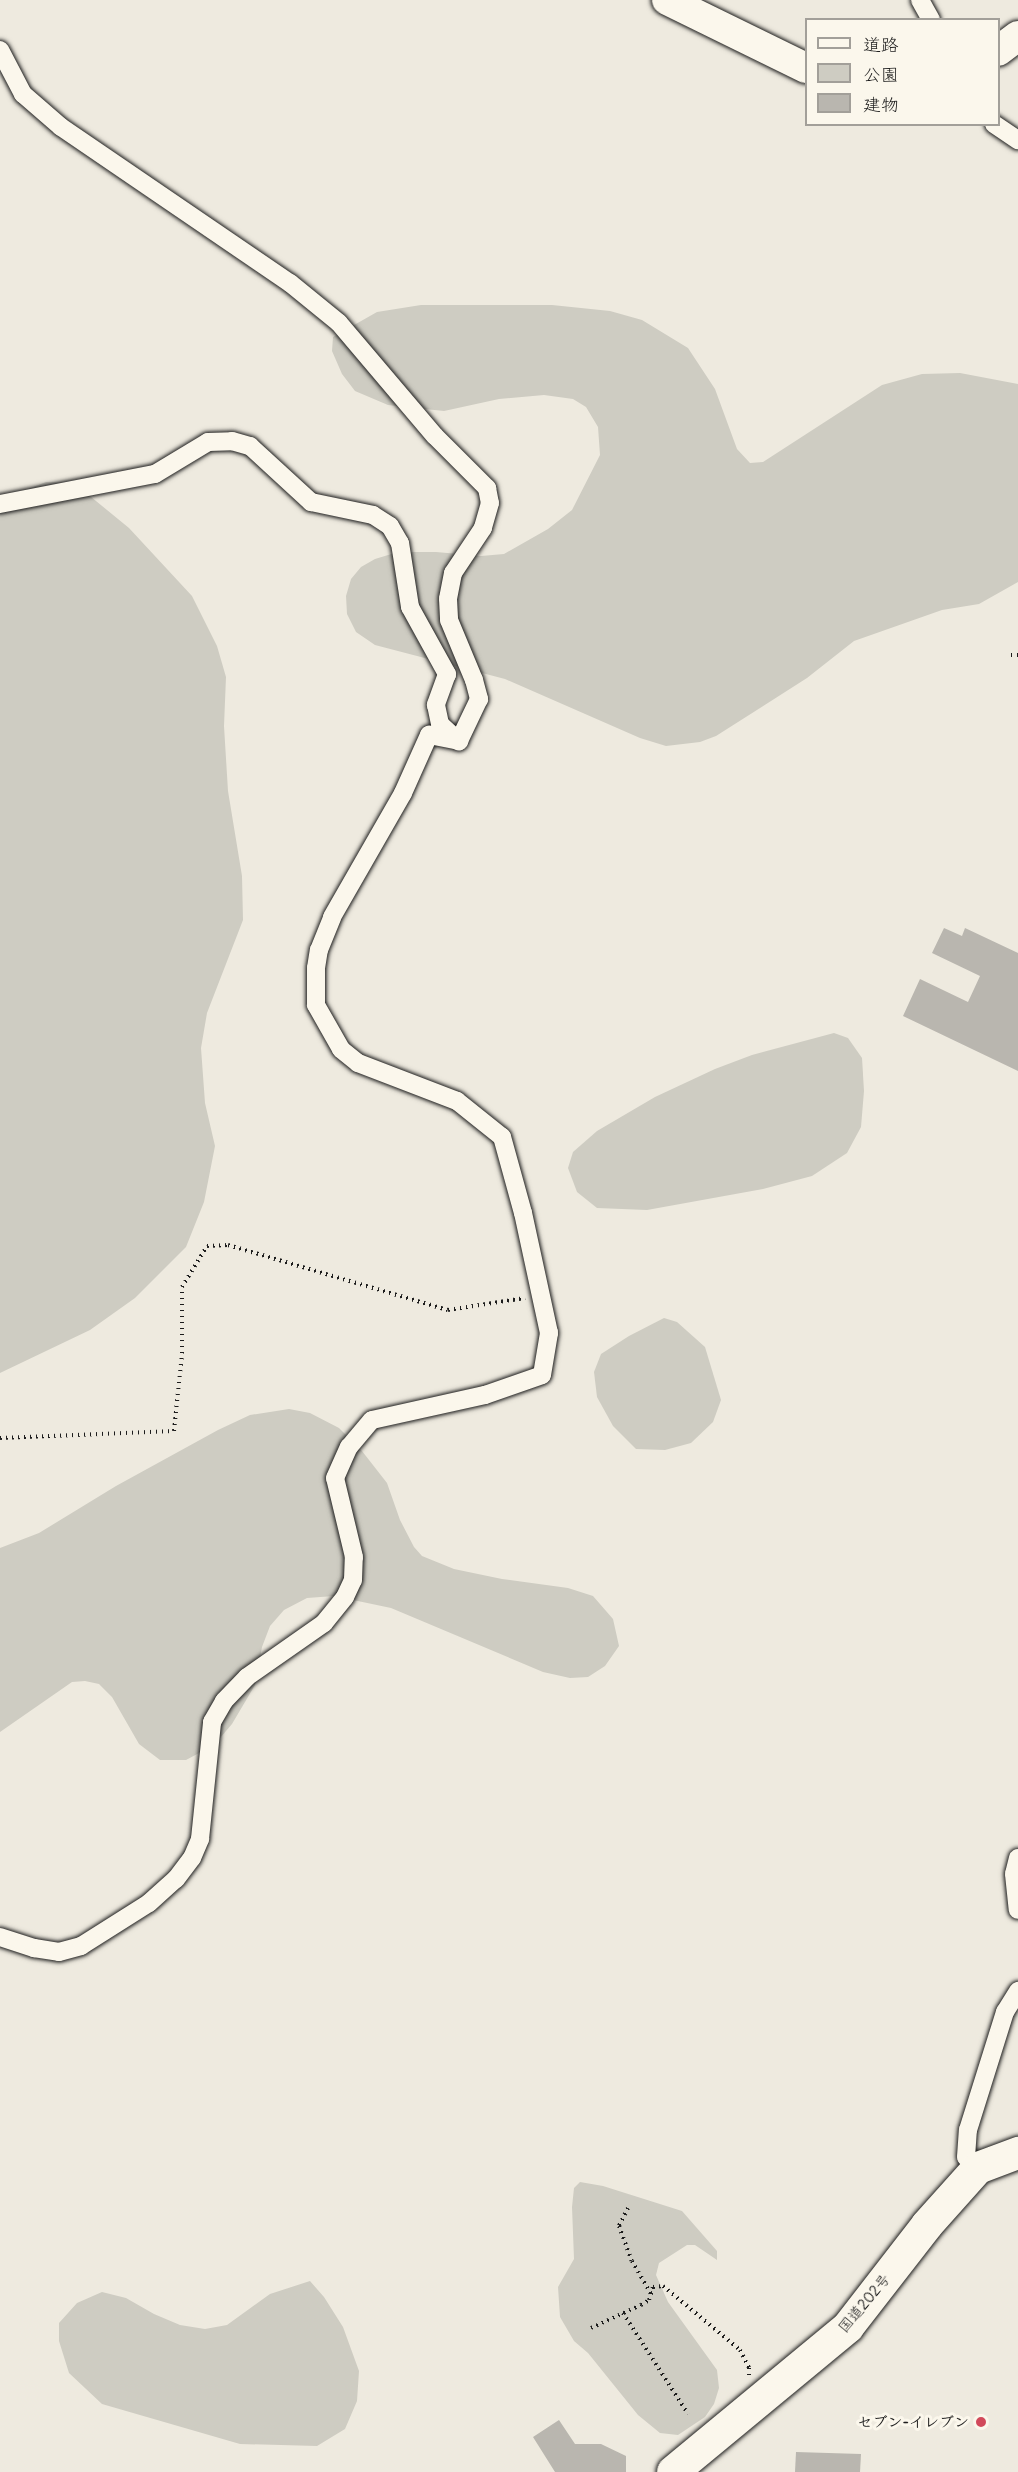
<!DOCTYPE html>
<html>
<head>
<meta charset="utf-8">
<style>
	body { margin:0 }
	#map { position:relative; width:1018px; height:2472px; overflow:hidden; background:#eeeadf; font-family:Delius,"Klee One",sans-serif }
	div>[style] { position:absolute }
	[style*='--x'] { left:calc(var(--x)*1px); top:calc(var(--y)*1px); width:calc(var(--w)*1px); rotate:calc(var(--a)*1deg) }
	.green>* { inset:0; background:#ceccc2 }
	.building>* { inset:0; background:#b9b6af }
	.path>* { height:4px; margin-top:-2px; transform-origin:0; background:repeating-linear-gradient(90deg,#1c1c1c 0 1.5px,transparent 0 6px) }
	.roads { filter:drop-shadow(0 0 2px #1c1c1c) drop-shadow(0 0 2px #1c1c1c) }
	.minor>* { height:18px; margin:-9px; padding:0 9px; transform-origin:9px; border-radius:9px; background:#fbf7ec }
	.primary>* { height:30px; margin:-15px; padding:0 15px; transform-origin:15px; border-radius:15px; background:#fbf7ec }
	.trunk>* { height:32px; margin:-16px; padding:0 16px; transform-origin:16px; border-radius:16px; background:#fbf7ec }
	.dots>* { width:16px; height:16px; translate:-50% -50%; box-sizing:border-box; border:3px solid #fbf7ec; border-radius:50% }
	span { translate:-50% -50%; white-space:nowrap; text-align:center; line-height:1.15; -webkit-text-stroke:6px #fbf7ec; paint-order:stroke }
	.street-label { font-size:15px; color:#1c1c1c }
	.poi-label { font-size:15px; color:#1c1c1c; font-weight:700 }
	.right { translate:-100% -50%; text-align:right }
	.legend { position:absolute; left:805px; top:18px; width:195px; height:108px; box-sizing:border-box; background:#fbf7ec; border:2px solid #a29f99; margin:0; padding:8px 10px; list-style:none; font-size:18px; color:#1c1c1c }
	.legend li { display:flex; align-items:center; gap:12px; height:30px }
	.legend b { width:30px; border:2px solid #a29f99 }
</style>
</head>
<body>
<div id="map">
	<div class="green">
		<i style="clip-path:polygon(421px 305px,552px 305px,610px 311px,642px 320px,688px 348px,715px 389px,737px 449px,750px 463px,763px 462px,882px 385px,922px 374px,960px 373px,1018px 384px,1018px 582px,979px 604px,942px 610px,854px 641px,807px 678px,716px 736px,700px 742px,666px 746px,640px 738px,505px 679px,375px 645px,356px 632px,347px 614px,346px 596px,351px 579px,361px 567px,375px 559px,398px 552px,436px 552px,481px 556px,504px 554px,548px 529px,572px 510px,600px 455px,598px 427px,586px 407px,573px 399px,544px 395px,499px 399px,444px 411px,388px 405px,355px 391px,342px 374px,332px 351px,333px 337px,377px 312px)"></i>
		<i style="clip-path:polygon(46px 482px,74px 483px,129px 528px,192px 596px,217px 646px,226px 677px,224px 726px,228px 791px,242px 876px,243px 920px,207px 1013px,201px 1048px,205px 1103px,215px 1146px,204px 1202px,186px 1247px,135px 1298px,90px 1330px,0 1373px,0 500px)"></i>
		<i style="clip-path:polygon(834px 1033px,848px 1038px,862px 1058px,864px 1091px,861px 1127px,847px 1153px,812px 1176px,763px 1189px,647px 1210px,597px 1208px,577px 1192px,568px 1168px,573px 1152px,597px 1131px,655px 1097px,715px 1069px,752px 1055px)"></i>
		<i style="clip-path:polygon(664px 1318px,677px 1322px,705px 1347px,721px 1400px,713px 1422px,691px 1443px,665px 1450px,636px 1449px,613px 1426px,597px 1397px,594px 1372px,601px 1354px,629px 1336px)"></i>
		<i style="clip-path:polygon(289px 1409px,310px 1413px,339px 1428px,362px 1451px,387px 1483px,400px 1520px,414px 1547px,422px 1556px,454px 1569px,502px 1579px,568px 1588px,593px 1596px,613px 1619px,619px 1646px,605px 1666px,588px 1677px,570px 1678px,543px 1672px,391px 1608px,334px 1596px,307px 1598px,284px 1610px,270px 1626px,262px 1647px,255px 1685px,232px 1724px,214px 1745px,186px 1760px,160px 1760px,139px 1744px,112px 1697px,99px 1684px,85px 1681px,72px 1682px,0 1732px,0 1548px,39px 1533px,116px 1486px,218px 1430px,250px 1415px)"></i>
		<i style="clip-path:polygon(580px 2182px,603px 2186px,682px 2211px,717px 2251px,717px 2260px,695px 2245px,687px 2245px,659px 2263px,656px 2275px,668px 2302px,717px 2370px,719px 2388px,714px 2404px,705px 2417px,678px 2435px,660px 2433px,638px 2415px,588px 2353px,574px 2341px,560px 2317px,558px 2287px,574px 2259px,572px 2207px,574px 2188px)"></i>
		<i style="clip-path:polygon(310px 2281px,324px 2297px,343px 2327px,359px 2371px,357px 2401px,345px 2429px,317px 2446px,240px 2444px,102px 2404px,69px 2373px,59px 2341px,59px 2323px,77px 2303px,102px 2292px,126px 2298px,154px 2314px,180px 2325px,205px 2329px,227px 2325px,270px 2294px)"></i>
	</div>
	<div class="building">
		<i style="clip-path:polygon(944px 928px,962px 936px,965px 928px,1018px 953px,1018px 1071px,903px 1016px,920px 979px,968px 1002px,980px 976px,932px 953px)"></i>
		<i style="clip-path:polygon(559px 2420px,575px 2444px,601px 2444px,626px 2456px,626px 2472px,555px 2472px,533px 2437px)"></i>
		<i style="clip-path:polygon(796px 2452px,861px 2454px,860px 2472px,795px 2472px)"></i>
	</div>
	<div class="path">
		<i style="--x:1011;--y:655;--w:7;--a:0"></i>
		<i style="--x:0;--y:1438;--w:174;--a:-2.3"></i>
		<i style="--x:174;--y:1431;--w:78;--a:-84.1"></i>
		<i style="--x:182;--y:1353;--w:66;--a:-90"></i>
		<i style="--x:182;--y:1287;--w:48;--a:-58.6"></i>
		<i style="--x:207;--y:1246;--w:21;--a:-3"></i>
		<i style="--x:228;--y:1245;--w:229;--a:16.5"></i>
		<i style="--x:448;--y:1310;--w:78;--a:-8.9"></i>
		<i style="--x:628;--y:2208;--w:20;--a:117"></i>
		<i style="--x:619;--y:2226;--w:37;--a:70"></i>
		<i style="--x:632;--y:2261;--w:38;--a:60"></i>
		<i style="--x:623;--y:2313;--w:120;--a:57.2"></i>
		<i style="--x:591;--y:2328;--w:55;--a:-24.7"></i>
		<i style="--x:641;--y:2305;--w:9;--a:-32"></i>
		<i style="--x:649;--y:2300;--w:14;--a:-73"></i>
		<i style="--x:653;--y:2287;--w:10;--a:-6"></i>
		<i style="--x:663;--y:2286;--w:100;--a:39.7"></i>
		<i style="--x:740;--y:2350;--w:20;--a:63"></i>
		<i style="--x:749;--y:2368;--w:9;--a:90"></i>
	</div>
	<div class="roads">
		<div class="minor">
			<i style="--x:920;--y:0;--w:23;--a:61"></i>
			<i style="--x:0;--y:50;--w:50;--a:62.4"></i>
			<i style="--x:23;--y:94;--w:50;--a:41"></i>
			<i style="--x:61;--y:127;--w:277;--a:34.3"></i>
			<i style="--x:290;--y:283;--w:63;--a:39.2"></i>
			<i style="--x:339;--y:323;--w:148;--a:49.7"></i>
			<i style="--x:435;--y:436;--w:74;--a:45"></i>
			<i style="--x:487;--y:488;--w:15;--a:79"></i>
			<i style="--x:490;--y:503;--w:26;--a:106"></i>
			<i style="--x:483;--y:528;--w:54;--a:123.7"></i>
			<i style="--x:453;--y:573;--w:26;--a:101"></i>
			<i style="--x:448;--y:599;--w:21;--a:87"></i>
			<i style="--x:449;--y:620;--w:65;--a:67.4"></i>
			<i style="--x:474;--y:680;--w:20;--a:75"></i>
			<i style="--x:479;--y:699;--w:47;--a:115.5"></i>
			<i style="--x:994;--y:124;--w:29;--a:34"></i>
			<i style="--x:0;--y:504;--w:158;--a:-11"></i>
			<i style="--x:155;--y:474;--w:62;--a:-31.1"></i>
			<i style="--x:208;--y:442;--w:24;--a:-2"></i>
			<i style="--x:232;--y:441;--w:19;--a:16"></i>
			<i style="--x:250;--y:446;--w:83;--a:42.6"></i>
			<i style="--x:311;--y:502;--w:63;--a:11.8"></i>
			<i style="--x:373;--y:515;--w:20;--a:33"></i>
			<i style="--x:390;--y:526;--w:20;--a:60"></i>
			<i style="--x:400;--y:543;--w:65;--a:81.1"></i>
			<i style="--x:410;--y:607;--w:77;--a:61.1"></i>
			<i style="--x:447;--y:674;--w:33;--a:110"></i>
			<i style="--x:436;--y:705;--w:19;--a:78"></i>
			<i style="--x:440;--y:724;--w:23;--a:43"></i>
			<i style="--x:1018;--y:1858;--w:16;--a:104"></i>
			<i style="--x:1014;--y:1874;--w:36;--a:84"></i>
			<i style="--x:0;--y:1937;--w:36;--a:18"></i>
			<i style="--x:34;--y:1948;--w:25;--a:9"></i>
			<i style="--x:59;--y:1952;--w:23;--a:-15"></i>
			<i style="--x:81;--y:1946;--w:80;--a:-32.3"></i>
			<i style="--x:149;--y:1903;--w:36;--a:-42"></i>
			<i style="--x:176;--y:1879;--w:26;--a:-53"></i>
			<i style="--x:192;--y:1858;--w:21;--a:-67"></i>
			<i style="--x:200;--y:1839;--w:118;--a:-84.1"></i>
			<i style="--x:212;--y:1722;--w:24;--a:-60"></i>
			<i style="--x:224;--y:1701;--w:33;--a:-46"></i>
			<i style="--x:247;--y:1677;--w:94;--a:-35"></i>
			<i style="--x:324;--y:1623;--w:33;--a:-51"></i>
			<i style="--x:345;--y:1597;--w:19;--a:-65"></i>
			<i style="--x:353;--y:1580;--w:23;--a:-88"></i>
			<i style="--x:354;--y:1557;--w:81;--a:-103.5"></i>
			<i style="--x:335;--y:1478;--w:34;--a:-66"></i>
			<i style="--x:349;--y:1447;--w:35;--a:-50"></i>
			<i style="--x:372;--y:1420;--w:116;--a:-12.5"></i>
			<i style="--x:485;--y:1395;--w:60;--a:-19.3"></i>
			<i style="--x:542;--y:1375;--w:43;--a:-80.5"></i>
			<i style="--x:549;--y:1333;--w:123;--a:-102.2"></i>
			<i style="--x:523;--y:1213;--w:79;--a:-105.4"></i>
			<i style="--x:502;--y:1137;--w:58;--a:-141.3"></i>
			<i style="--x:457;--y:1101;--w:106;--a:-159"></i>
			<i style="--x:358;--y:1063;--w:22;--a:-141"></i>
			<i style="--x:341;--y:1049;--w:51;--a:-119.6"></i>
			<i style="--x:316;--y:1005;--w:37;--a:-90"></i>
			<i style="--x:316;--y:968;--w:18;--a:-81"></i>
			<i style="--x:319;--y:950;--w:35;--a:-68"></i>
			<i style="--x:332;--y:917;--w:143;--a:-60.2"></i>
			<i style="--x:403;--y:793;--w:64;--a:-65.9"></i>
			<i style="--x:429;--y:735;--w:31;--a:11"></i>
			<i style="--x:978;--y:2168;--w:16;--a:-137"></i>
			<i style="--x:966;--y:2157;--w:27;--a:-86"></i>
			<i style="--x:968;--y:2130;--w:124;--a:-72.6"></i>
			<i style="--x:1005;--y:2012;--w:25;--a:-58"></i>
		</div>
		<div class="primary">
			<i style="--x:667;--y:0;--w:155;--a:26.1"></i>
			<i style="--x:998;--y:51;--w:25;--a:-37"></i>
		</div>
		<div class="trunk">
			<i style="--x:673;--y:2472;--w:227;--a:-39.6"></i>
			<i style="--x:848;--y:2327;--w:129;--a:-52.2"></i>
			<i style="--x:927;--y:2225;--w:76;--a:-48.2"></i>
			<i style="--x:978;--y:2168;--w:43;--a:-20.6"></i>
		</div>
	</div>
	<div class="dots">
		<i style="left:981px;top:2422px;background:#d1495b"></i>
	</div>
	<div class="street-label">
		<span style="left:864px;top:2303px;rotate:-50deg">国道202号</span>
	</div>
	<div class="poi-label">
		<span class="right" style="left:969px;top:2422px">セブン-イレブン</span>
	</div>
	<ul class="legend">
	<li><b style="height:8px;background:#fbf7ec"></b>道路</li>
	<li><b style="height:16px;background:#ceccc2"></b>公園</li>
	<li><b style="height:16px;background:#b9b6af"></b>建物</li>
	</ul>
</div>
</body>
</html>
